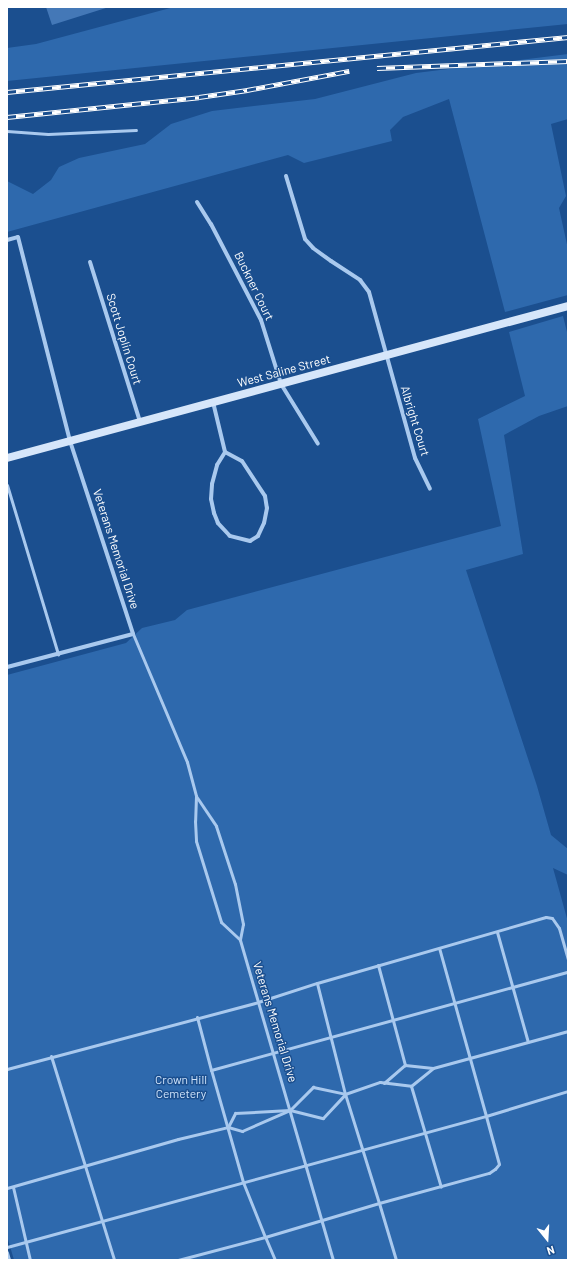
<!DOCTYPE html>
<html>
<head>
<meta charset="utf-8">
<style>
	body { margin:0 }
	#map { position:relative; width:575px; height:1267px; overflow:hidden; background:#1b4f8f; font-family:Barlow,sans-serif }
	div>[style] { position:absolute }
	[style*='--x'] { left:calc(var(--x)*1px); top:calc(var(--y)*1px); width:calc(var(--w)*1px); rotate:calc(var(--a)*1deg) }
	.green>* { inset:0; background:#2e69ad }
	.building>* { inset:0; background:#4478b7 }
	.lane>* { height:3px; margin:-1.5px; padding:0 1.5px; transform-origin:1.5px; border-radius:1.5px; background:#a9c9ee }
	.street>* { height:4px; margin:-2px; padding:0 2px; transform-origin:2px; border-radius:2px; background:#a9c9ee }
	.secondary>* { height:8px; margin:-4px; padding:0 4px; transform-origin:4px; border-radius:4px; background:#d6e6fa }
	.rail>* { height:4.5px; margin-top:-2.25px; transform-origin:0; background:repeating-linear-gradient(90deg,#1b4f8f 0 9px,#fff 0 18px); box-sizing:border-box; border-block:1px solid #fff }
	span { translate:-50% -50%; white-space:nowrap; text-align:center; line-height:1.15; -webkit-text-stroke:3px #1b4f8f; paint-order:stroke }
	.street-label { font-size:12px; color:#fff }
	.park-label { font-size:12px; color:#cfe3fa }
	.frame { position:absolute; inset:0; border:8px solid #fff; pointer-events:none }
	.north { position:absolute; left:527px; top:1219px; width:40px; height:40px; -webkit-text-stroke:3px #1b4f8f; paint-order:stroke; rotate:162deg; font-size:11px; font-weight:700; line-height:16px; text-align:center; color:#fff }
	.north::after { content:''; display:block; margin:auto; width:14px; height:18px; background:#fff; clip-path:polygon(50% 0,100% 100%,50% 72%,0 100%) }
</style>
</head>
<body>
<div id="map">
	<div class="green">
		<i style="clip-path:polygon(174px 7px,568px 7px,568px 24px,7px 81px,7px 48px,36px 44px)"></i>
		<i style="clip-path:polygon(568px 54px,568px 119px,551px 124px,566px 196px,559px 208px,568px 249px,568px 295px,505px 312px,449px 99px,403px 117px,390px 130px,392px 141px,304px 163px,288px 155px,7px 232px,7px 181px,33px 194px,51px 180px,59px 167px,79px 158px,145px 144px,171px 124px,212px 111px,315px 99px,416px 73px)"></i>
		<i style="clip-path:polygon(563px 316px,568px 336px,568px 406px,539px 416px,504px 435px,523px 554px,466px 570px,537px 786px,551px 835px,568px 849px,568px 875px,553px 868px,568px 922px,568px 1260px,14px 1260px,7px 1236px,7px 675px,126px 643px,142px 628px,175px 620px,187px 610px,501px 526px,478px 419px,525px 396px,509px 332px)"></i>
	</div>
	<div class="building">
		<i style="clip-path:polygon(46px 7px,109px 7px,52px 25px)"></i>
	</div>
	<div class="lane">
		<i style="--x:7;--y:131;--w:41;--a:4.2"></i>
		<i style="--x:48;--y:134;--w:88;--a:-2.6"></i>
		<i style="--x:7;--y:485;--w:177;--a:73.2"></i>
		<i style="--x:133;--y:634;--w:139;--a:67.1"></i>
		<i style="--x:187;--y:762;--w:35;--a:75"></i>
		<i style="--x:196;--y:796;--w:25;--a:92"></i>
		<i style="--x:195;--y:821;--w:20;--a:87"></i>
		<i style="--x:196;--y:841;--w:85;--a:72.8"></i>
		<i style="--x:221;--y:922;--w:26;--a:43"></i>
		<i style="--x:240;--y:940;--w:333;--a:73.8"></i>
		<i style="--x:196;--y:796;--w:36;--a:56"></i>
		<i style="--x:216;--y:826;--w:61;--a:71.9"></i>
		<i style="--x:235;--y:884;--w:41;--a:78.7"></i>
		<i style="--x:243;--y:924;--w:16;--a:101"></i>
		<i style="--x:497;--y:932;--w:114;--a:74.3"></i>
		<i style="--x:378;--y:965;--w:104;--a:74.9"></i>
		<i style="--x:197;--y:1017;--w:55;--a:75.2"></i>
		<i style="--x:51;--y:1056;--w:214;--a:72.8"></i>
		<i style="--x:7;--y:1069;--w:260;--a:-14.9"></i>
		<i style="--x:258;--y:1002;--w:62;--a:-17.9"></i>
		<i style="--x:317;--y:983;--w:238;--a:-16.1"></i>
		<i style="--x:546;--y:917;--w:6;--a:9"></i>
		<i style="--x:552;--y:918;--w:12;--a:55"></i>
		<i style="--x:559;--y:928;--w:33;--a:74"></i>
		<i style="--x:384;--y:1083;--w:28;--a:-41"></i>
		<i style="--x:405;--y:1065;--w:28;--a:6"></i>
		<i style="--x:411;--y:1086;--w:105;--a:73.5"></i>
		<i style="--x:228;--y:1127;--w:16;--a:-63"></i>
		<i style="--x:235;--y:1113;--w:55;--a:-3.1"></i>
		<i style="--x:290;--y:1110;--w:33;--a:-45"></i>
		<i style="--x:313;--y:1087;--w:33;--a:12"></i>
		<i style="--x:13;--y:1187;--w:75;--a:76.9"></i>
		<i style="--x:7;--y:1188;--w:178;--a:-16"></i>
		<i style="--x:178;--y:1139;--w:51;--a:-13.5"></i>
		<i style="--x:228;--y:1127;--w:15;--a:16"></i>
		<i style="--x:242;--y:1131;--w:52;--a:-23.6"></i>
		<i style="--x:290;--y:1110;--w:34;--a:14"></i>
		<i style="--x:323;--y:1118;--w:33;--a:-47"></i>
		<i style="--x:345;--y:1094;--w:37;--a:-19"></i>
		<i style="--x:380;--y:1082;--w:31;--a:7"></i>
		<i style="--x:411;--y:1086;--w:28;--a:-39"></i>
		<i style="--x:433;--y:1068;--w:140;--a:-15.3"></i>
		<i style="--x:7;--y:1247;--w:497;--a:-15.3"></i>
		<i style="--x:486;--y:1116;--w:174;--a:-105.6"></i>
		<i style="--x:178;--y:1260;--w:90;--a:-14.8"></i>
		<i style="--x:265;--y:1237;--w:59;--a:-111.8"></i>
		<i style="--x:243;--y:1182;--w:116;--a:-105.9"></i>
		<i style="--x:211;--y:1070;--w:370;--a:-15.4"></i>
		<i style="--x:275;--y:1260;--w:25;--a:-113"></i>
		<i style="--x:265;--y:1237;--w:119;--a:-16.6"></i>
		<i style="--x:379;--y:1203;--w:114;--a:-107.3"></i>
		<i style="--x:345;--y:1094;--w:114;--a:-104.2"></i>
		<i style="--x:396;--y:1260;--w:59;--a:-106.6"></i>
		<i style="--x:379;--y:1203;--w:114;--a:-15.3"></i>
		<i style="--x:489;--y:1173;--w:7;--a:-34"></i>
		<i style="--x:495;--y:1169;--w:6;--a:-51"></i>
		<i style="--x:499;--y:1164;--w:50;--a:-105.2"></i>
		<i style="--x:486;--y:1116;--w:86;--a:-17"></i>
	</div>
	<div class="street">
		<i style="--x:286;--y:176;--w:66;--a:73.2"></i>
		<i style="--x:305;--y:239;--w:12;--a:48"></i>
		<i style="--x:313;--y:248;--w:22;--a:36"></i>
		<i style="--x:331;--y:261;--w:35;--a:33"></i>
		<i style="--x:360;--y:280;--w:15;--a:53"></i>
		<i style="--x:369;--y:292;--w:172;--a:74.5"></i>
		<i style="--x:415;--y:458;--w:34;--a:64"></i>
		<i style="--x:197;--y:202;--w:26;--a:58"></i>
		<i style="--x:211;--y:224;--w:108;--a:62.5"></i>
		<i style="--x:261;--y:320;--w:67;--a:72.6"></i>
		<i style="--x:281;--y:384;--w:70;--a:58.3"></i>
		<i style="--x:7;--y:240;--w:11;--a:-15"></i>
		<i style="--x:18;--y:237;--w:211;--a:75.7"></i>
		<i style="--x:70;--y:441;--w:203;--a:71.9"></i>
		<i style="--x:133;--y:634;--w:130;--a:165.3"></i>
		<i style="--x:90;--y:262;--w:168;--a:72.6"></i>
		<i style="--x:213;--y:402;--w:51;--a:76.5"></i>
		<i style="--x:225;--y:452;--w:19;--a:28"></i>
		<i style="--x:242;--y:461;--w:42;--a:56.7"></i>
		<i style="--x:265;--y:496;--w:12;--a:81"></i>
		<i style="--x:267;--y:508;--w:15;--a:101"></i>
		<i style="--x:264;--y:523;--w:14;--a:115"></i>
		<i style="--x:258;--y:536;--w:9;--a:148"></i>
		<i style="--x:250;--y:541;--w:21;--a:-166"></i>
		<i style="--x:230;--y:536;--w:18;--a:-133"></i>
		<i style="--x:218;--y:523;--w:11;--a:-112"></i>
		<i style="--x:214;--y:513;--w:14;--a:-102"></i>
		<i style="--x:211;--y:499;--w:15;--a:-86"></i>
		<i style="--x:212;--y:484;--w:20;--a:-75"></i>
		<i style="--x:217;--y:465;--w:15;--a:-58"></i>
		<i style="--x:7;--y:1253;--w:7;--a:74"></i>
	</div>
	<div class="secondary">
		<i style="--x:7;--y:458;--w:581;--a:-15.16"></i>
	</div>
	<div class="rail">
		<i style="--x:377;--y:68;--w:191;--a:-2.1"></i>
		<i style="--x:7;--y:92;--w:564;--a:-5.6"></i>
		<i style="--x:7;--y:117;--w:193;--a:-5.9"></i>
		<i style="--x:199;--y:97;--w:49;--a:-8.3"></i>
		<i style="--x:247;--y:90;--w:104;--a:-10.6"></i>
	</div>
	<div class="street-label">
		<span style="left:254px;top:286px;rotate:64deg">Buckner Court</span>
		<span style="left:124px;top:339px;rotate:73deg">Scott Joplin Court</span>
		<span style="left:284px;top:371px;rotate:-15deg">West Saline Street</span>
		<span style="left:415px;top:421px;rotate:73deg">Albright Court</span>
		<span style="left:116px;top:549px;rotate:72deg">Veterans Memorial Drive</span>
		<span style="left:275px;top:1022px;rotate:73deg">Veterans Memorial Drive</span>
	</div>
	<div class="park-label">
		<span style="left:181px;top:1087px">Crown Hill<br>Cemetery</span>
	</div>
	<div class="frame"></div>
	<div class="north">N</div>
</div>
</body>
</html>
